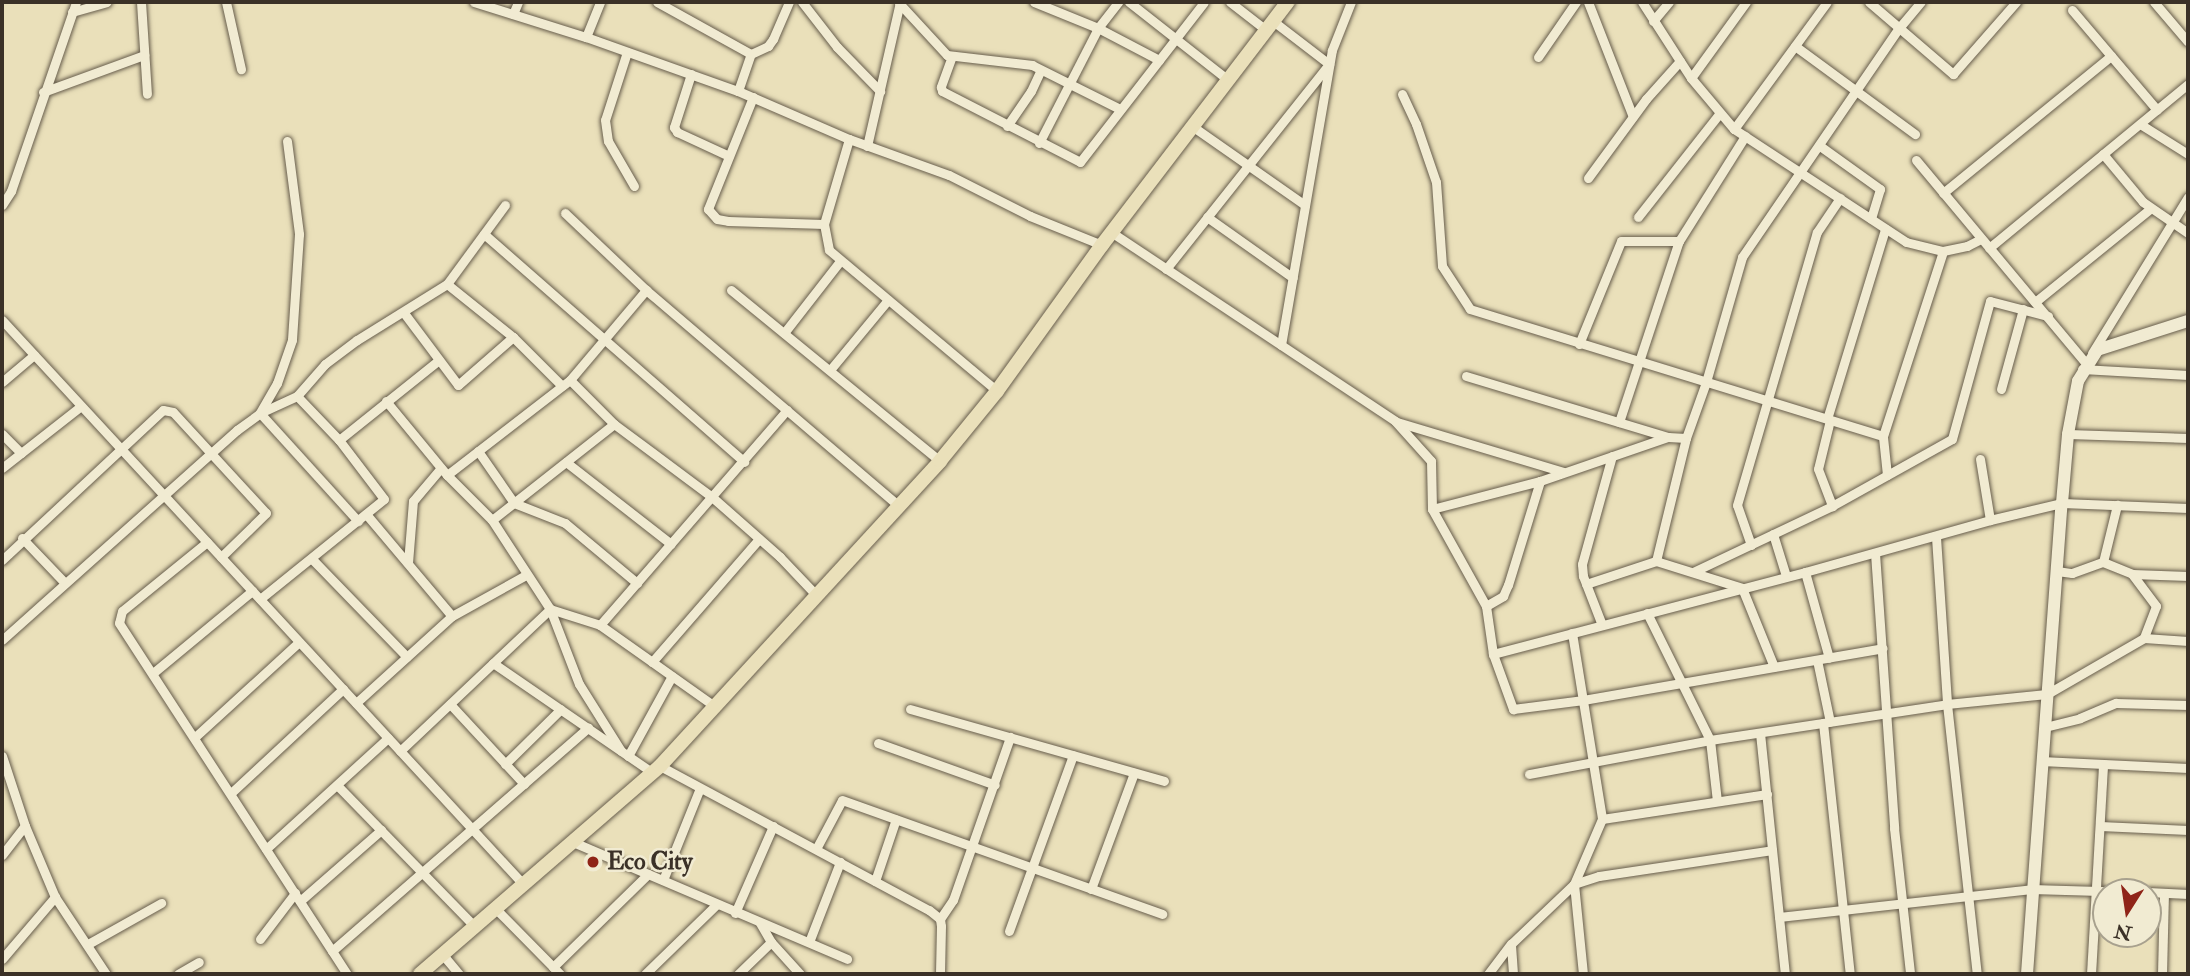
<!DOCTYPE html>
<html>
<head>
<meta charset="utf-8">
<style>
	body { margin:0 }
	#map { position:relative; width:2190px; height:976px; overflow:hidden; background:#eae0ba; font-family:"IM FELL Double Pica",serif }
	div>[style] { position:absolute }
	[style*='--x'] { left:calc(var(--x)*1px); top:calc(var(--y)*1px); width:calc(var(--w)*1px); rotate:calc(var(--a)*1deg) }
	.roads { filter:drop-shadow(0 0 2px #675d4c) drop-shadow(0 0 2px #675d4c) }
	.street>* { height:9px; margin:-4.5px; padding:0 4.5px; transform-origin:4.5px; border-radius:4.5px; background:#f1ebd2 }
	.secondary>* { height:12px; margin:-6px; padding:0 6px; transform-origin:6px; border-radius:6px; background:#f1ebd2 }
	.primary>* { height:14px; margin:-7px; padding:0 7px; transform-origin:7px; border-radius:7px; background:#eae0ba }
	.dots>* { width:19px; height:19px; translate:-50% -50%; box-sizing:border-box; border:4px solid #f1ebd2; border-radius:50% }
	span { translate:-50% -50%; white-space:nowrap; text-align:center; line-height:1.15; -webkit-text-stroke:5px #f1ebd2; paint-order:stroke }
	.poi-label { font-size:24px; color:#3b3127; font-weight:700 }
	.left { translate:0 -50%; text-align:left }
	.frame { position:absolute; inset:0; border:4px solid #3b3127; pointer-events:none }
	.north { position:absolute; left:2092px; top:878px; width:70px; height:70px; box-sizing:border-box; background:#f1ebd2; border:2px solid #a8a18e; border-radius:50%; rotate:192deg; font-size:19px; font-weight:700; line-height:28px; text-align:center; color:#3b3127 }
	.north::after { content:''; display:block; margin:auto; width:24px; height:32px; background:#8f2418; clip-path:polygon(50% 0,100% 100%,50% 72%,0 100%) }
</style>
</head>
<body>
<div id="map">
	<div class="roads">
		<div class="street">
			<i style="--x:141;--y:2;--w:92;--a:86.3"></i>
			<i style="--x:226;--y:2;--w:69;--a:77.4"></i>
			<i style="--x:474;--y:2;--w:117;--a:17.4"></i>
			<i style="--x:586;--y:37;--w:161;--a:19.6"></i>
			<i style="--x:738;--y:91;--w:121;--a:23.4"></i>
			<i style="--x:849;--y:139;--w:106;--a:19.8"></i>
			<i style="--x:949;--y:175;--w:91;--a:26.8"></i>
			<i style="--x:1030;--y:216;--w:78;--a:21.9"></i>
			<i style="--x:657;--y:2;--w:107;--a:29"></i>
			<i style="--x:802;--y:2;--w:57;--a:52.1"></i>
			<i style="--x:837;--y:47;--w:62;--a:45.7"></i>
			<i style="--x:1034;--y:2;--w:69;--a:22.1"></i>
			<i style="--x:1098;--y:28;--w:69;--a:27.7"></i>
			<i style="--x:1129;--y:2;--w:125;--a:38.2"></i>
			<i style="--x:1230;--y:2;--w:46;--a:37.9"></i>
			<i style="--x:1588;--y:2;--w:123;--a:68.6"></i>
			<i style="--x:1642;--y:2;--w:90;--a:57.2"></i>
			<i style="--x:1691;--y:78;--w:67;--a:49.9"></i>
			<i style="--x:1734;--y:129;--w:206;--a:33.3"></i>
			<i style="--x:1906;--y:242;--w:38;--a:14"></i>
			<i style="--x:1943;--y:251;--w:25;--a:-12"></i>
			<i style="--x:1967;--y:246;--w:16;--a:-27"></i>
			<i style="--x:1869;--y:2;--w:111;--a:40.6"></i>
			<i style="--x:1953;--y:74;--w:96;--a:-48.8"></i>
			<i style="--x:2154;--y:2;--w:52;--a:49.6"></i>
			<i style="--x:899;--y:3;--w:71;--a:47.3"></i>
			<i style="--x:947;--y:55;--w:86;--a:6.7"></i>
			<i style="--x:1032;--y:65;--w:98;--a:26.6"></i>
			<i style="--x:2072;--y:10;--w:131;--a:49.6"></i>
			<i style="--x:72;--y:12;--w:36;--a:-16"></i>
			<i style="--x:513;--y:14;--w:13;--a:-67"></i>
			<i style="--x:1273;--y:21;--w:71;--a:37.5"></i>
			<i style="--x:1653;--y:21;--w:25;--a:-50"></i>
			<i style="--x:586;--y:37;--w:38;--a:-68"></i>
			<i style="--x:1795;--y:46;--w:149;--a:36.3"></i>
			<i style="--x:627;--y:52;--w:71;--a:107.9"></i>
			<i style="--x:605;--y:120;--w:21;--a:82"></i>
			<i style="--x:608;--y:141;--w:52;--a:60"></i>
			<i style="--x:952;--y:56;--w:33;--a:110"></i>
			<i style="--x:941;--y:87;--w:4;--a:76"></i>
			<i style="--x:942;--y:91;--w:155;--a:27.2"></i>
			<i style="--x:1080;--y:162;--w:202;--a:-52.2"></i>
			<i style="--x:1538;--y:57;--w:67;--a:-55.4"></i>
			<i style="--x:691;--y:74;--w:56;--a:107.8"></i>
			<i style="--x:674;--y:127;--w:6;--a:59"></i>
			<i style="--x:677;--y:132;--w:57;--a:24.8"></i>
			<i style="--x:1691;--y:78;--w:94;--a:-54.1"></i>
			<i style="--x:738;--y:91;--w:39;--a:-71"></i>
			<i style="--x:751;--y:54;--w:19;--a:-25"></i>
			<i style="--x:768;--y:46;--w:9;--a:-54"></i>
			<i style="--x:773;--y:39;--w:40;--a:-66.6"></i>
			<i style="--x:43;--y:92;--w:108;--a:-20.1"></i>
			<i style="--x:1402;--y:94;--w:33;--a:65"></i>
			<i style="--x:1416;--y:124;--w:61;--a:71"></i>
			<i style="--x:1436;--y:182;--w:84;--a:85.9"></i>
			<i style="--x:1442;--y:266;--w:51;--a:56.9"></i>
			<i style="--x:1470;--y:309;--w:432;--a:17.1"></i>
			<i style="--x:753;--y:97;--w:121;--a:111.9"></i>
			<i style="--x:708;--y:209;--w:13;--a:48"></i>
			<i style="--x:717;--y:219;--w:11;--a:10"></i>
			<i style="--x:728;--y:221;--w:96;--a:1.8"></i>
			<i style="--x:2140;--y:124;--w:57;--a:32"></i>
			<i style="--x:1007;--y:126;--w:42;--a:-55.6"></i>
			<i style="--x:1031;--y:91;--w:23;--a:-65"></i>
			<i style="--x:1192;--y:126;--w:138;--a:35"></i>
			<i style="--x:1734;--y:129;--w:157;--a:-53.8"></i>
			<i style="--x:849;--y:139;--w:89;--a:106.4"></i>
			<i style="--x:824;--y:224;--w:26;--a:79"></i>
			<i style="--x:829;--y:250;--w:219;--a:40"></i>
			<i style="--x:287;--y:141;--w:94;--a:82.6"></i>
			<i style="--x:299;--y:234;--w:106;--a:93.8"></i>
			<i style="--x:292;--y:340;--w:46;--a:109.2"></i>
			<i style="--x:277;--y:383;--w:34;--a:120"></i>
			<i style="--x:260;--y:413;--w:146;--a:47.8"></i>
			<i style="--x:1039;--y:143;--w:129;--a:-62.8"></i>
			<i style="--x:1098;--y:28;--w:33;--a:-52"></i>
			<i style="--x:867;--y:146;--w:148;--a:-77.1"></i>
			<i style="--x:1820;--y:146;--w:74;--a:35.6"></i>
			<i style="--x:1880;--y:189;--w:31;--a:107"></i>
			<i style="--x:2103;--y:154;--w:62;--a:50.2"></i>
			<i style="--x:2143;--y:202;--w:55;--a:34.6"></i>
			<i style="--x:1916;--y:160;--w:265;--a:50.1"></i>
			<i style="--x:1588;--y:178;--w:98;--a:-53.7"></i>
			<i style="--x:1646;--y:99;--w:51;--a:-48.2"></i>
			<i style="--x:1943;--y:193;--w:217;--a:-39.2"></i>
			<i style="--x:2;--y:205;--w:17;--a:-57"></i>
			<i style="--x:11;--y:191;--w:200;--a:-71"></i>
			<i style="--x:565;--y:213;--w:112;--a:43.5"></i>
			<i style="--x:646;--y:290;--w:333;--a:40.5"></i>
			<i style="--x:1207;--y:217;--w:105;--a:35.3"></i>
			<i style="--x:1638;--y:217;--w:131;--a:-51.8"></i>
			<i style="--x:1111;--y:232;--w:341;--a:33.6"></i>
			<i style="--x:1395;--y:421;--w:54;--a:48"></i>
			<i style="--x:1431;--y:461;--w:48;--a:88.8"></i>
			<i style="--x:1432;--y:509;--w:111;--a:60.9"></i>
			<i style="--x:1486;--y:606;--w:49;--a:81.7"></i>
			<i style="--x:1493;--y:654;--w:59;--a:70"></i>
			<i style="--x:1513;--y:709;--w:71;--a:-7.3"></i>
			<i style="--x:1583;--y:700;--w:304;--a:-9.8"></i>
			<i style="--x:484;--y:234;--w:346;--a:41.2"></i>
			<i style="--x:1989;--y:248;--w:258;--a:-39.5"></i>
			<i style="--x:1166;--y:269;--w:260;--a:-51.5"></i>
			<i style="--x:447;--y:284;--w:85;--a:38.8"></i>
			<i style="--x:513;--y:337;--w:69;--a:45"></i>
			<i style="--x:731;--y:290;--w:270;--a:39.3"></i>
			<i style="--x:2035;--y:302;--w:149;--a:-39"></i>
			<i style="--x:404;--y:313;--w:90;--a:53.1"></i>
			<i style="--x:458;--y:385;--w:73;--a:-41.1"></i>
			<i style="--x:2;--y:320;--w:769;--a:47.27"></i>
			<i style="--x:784;--y:333;--w:91;--a:-52.1"></i>
			<i style="--x:1579;--y:344;--w:111;--a:-67.8"></i>
			<i style="--x:1621;--y:241;--w:58;--a:0"></i>
			<i style="--x:1281;--y:345;--w:299;--a:-80.2"></i>
			<i style="--x:1332;--y:50;--w:52;--a:-68.4"></i>
			<i style="--x:2092;--y:353;--w:183;--a:-58.4"></i>
			<i style="--x:2082;--y:369;--w:106;--a:3.2"></i>
			<i style="--x:830;--y:370;--w:91;--a:-50.4"></i>
			<i style="--x:1466;--y:376;--w:211;--a:16.8"></i>
			<i style="--x:570;--y:380;--w:62;--a:45"></i>
			<i style="--x:614;--y:424;--w:122;--a:36.7"></i>
			<i style="--x:712;--y:497;--w:91;--a:41.4"></i>
			<i style="--x:780;--y:557;--w:54;--a:46.5"></i>
			<i style="--x:2;--y:382;--w:42;--a:-40.2"></i>
			<i style="--x:2001;--y:389;--w:83;--a:-74.6"></i>
			<i style="--x:297;--y:396;--w:61;--a:46.3"></i>
			<i style="--x:386;--y:401;--w:96;--a:50.5"></i>
			<i style="--x:447;--y:475;--w:64;--a:45"></i>
			<i style="--x:492;--y:520;--w:106;--a:56.9"></i>
			<i style="--x:550;--y:609;--w:80;--a:68.9"></i>
			<i style="--x:579;--y:684;--w:79;--a:57.9"></i>
			<i style="--x:1827;--y:419;--w:199;--a:-73"></i>
			<i style="--x:1830;--y:420;--w:50;--a:103.8"></i>
			<i style="--x:1818;--y:469;--w:40;--a:69"></i>
			<i style="--x:1397;--y:422;--w:174;--a:16.7"></i>
			<i style="--x:1619;--y:422;--w:191;--a:-71.7"></i>
			<i style="--x:1679;--y:241;--w:124;--a:-57.8"></i>
			<i style="--x:2;--y:434;--w:27;--a:45"></i>
			<i style="--x:2068;--y:434;--w:120;--a:1.9"></i>
			<i style="--x:478;--y:451;--w:63;--a:55.3"></i>
			<i style="--x:514;--y:503;--w:55;--a:21.4"></i>
			<i style="--x:565;--y:523;--w:94;--a:39.8"></i>
			<i style="--x:1980;--y:459;--w:62;--a:80.7"></i>
			<i style="--x:566;--y:462;--w:133;--a:38"></i>
			<i style="--x:2;--y:468;--w:100;--a:-38.1"></i>
			<i style="--x:447;--y:475;--w:155;--a:-37.7"></i>
			<i style="--x:570;--y:380;--w:118;--a:-49.8"></i>
			<i style="--x:1887;--y:475;--w:39;--a:-96"></i>
			<i style="--x:1883;--y:436;--w:194;--a:-72"></i>
			<i style="--x:1432;--y:509;--w:112;--a:-14.5"></i>
			<i style="--x:1540;--y:481;--w:135;--a:-19"></i>
			<i style="--x:1668;--y:437;--w:18;--a:3"></i>
			<i style="--x:366;--y:514;--w:133;--a:49.9"></i>
			<i style="--x:492;--y:520;--w:155;--a:-38.2"></i>
			<i style="--x:1773;--y:534;--w:44;--a:72.8"></i>
			<i style="--x:1936;--y:537;--w:167;--a:86.2"></i>
			<i style="--x:1947;--y:704;--w:272;--a:83.7"></i>
			<i style="--x:22;--y:538;--w:62;--a:46.3"></i>
			<i style="--x:207;--y:542;--w:109;--a:140.9"></i>
			<i style="--x:122;--y:611;--w:12;--a:104"></i>
			<i style="--x:119;--y:623;--w:419;--a:57"></i>
			<i style="--x:1751;--y:545;--w:42;--a:-109.3"></i>
			<i style="--x:1737;--y:505;--w:284;--a:-73.7"></i>
			<i style="--x:1817;--y:232;--w:41;--a:-55.9"></i>
			<i style="--x:1875;--y:553;--w:276;--a:86"></i>
			<i style="--x:1894;--y:828;--w:147;--a:83.7"></i>
			<i style="--x:312;--y:559;--w:136;--a:45.9"></i>
			<i style="--x:2;--y:560;--w:220;--a:-43"></i>
			<i style="--x:163;--y:410;--w:10;--a:11"></i>
			<i style="--x:173;--y:412;--w:137;--a:47.4"></i>
			<i style="--x:266;--y:513;--w:63;--a:135.6"></i>
			<i style="--x:1656;--y:561;--w:127;--a:-76.3"></i>
			<i style="--x:1686;--y:438;--w:59;--a:-70.3"></i>
			<i style="--x:1706;--y:382;--w:130;--a:-73.9"></i>
			<i style="--x:1742;--y:257;--w:278;--a:-55.6"></i>
			<i style="--x:1899;--y:28;--w:34;--a:-50"></i>
			<i style="--x:2103;--y:562;--w:31;--a:22"></i>
			<i style="--x:2132;--y:574;--w:56;--a:2"></i>
			<i style="--x:408;--y:563;--w:62;--a:-85.4"></i>
			<i style="--x:413;--y:501;--w:43;--a:-49.7"></i>
			<i style="--x:2057;--y:571;--w:15;--a:8"></i>
			<i style="--x:2072;--y:573;--w:33;--a:-20"></i>
			<i style="--x:2103;--y:562;--w:59;--a:-76.2"></i>
			<i style="--x:1693;--y:572;--w:154;--a:-25.4"></i>
			<i style="--x:1832;--y:506;--w:137;--a:-29.2"></i>
			<i style="--x:1952;--y:439;--w:143;--a:-74.6"></i>
			<i style="--x:1990;--y:301;--w:60;--a:14.5"></i>
			<i style="--x:1805;--y:572;--w:89;--a:74.4"></i>
			<i style="--x:2132;--y:574;--w:40;--a:53"></i>
			<i style="--x:2156;--y:606;--w:34;--a:111"></i>
			<i style="--x:1586;--y:584;--w:74;--a:-18.2"></i>
			<i style="--x:1656;--y:561;--w:90;--a:17.4"></i>
			<i style="--x:1742;--y:588;--w:85;--a:67.9"></i>
			<i style="--x:260;--y:599;--w:159;--a:-38.9"></i>
			<i style="--x:384;--y:499;--w:74;--a:-127.3"></i>
			<i style="--x:339;--y:440;--w:128;--a:-38.7"></i>
			<i style="--x:1486;--y:606;--w:20;--a:-30"></i>
			<i style="--x:1503;--y:596;--w:12;--a:-66"></i>
			<i style="--x:1508;--y:585;--w:109;--a:-72.9"></i>
			<i style="--x:550;--y:609;--w:52;--a:17.7"></i>
			<i style="--x:600;--y:625;--w:142;--a:35.3"></i>
			<i style="--x:1647;--y:613;--w:142;--a:63.6"></i>
			<i style="--x:1710;--y:740;--w:61;--a:83.5"></i>
			<i style="--x:600;--y:625;--w:285;--a:-49"></i>
			<i style="--x:1602;--y:625;--w:53;--a:-111.2"></i>
			<i style="--x:1583;--y:576;--w:12;--a:-95"></i>
			<i style="--x:1582;--y:564;--w:112;--a:-74.5"></i>
			<i style="--x:1572;--y:633;--w:188;--a:80.8"></i>
			<i style="--x:2;--y:640;--w:315;--a:-41.8"></i>
			<i style="--x:237;--y:430;--w:29;--a:-36"></i>
			<i style="--x:260;--y:413;--w:41;--a:-24.7"></i>
			<i style="--x:297;--y:396;--w:43;--a:-48.8"></i>
			<i style="--x:325;--y:364;--w:40;--a:-37"></i>
			<i style="--x:357;--y:340;--w:106;--a:-31.9"></i>
			<i style="--x:447;--y:284;--w:98;--a:-53.7"></i>
			<i style="--x:1493;--y:654;--w:323;--a:-14.7"></i>
			<i style="--x:1805;--y:572;--w:192;--a:-15.7"></i>
			<i style="--x:1990;--y:520;--w:74;--a:-13.3"></i>
			<i style="--x:2062;--y:503;--w:126;--a:2.3"></i>
			<i style="--x:1817;--y:660;--w:63;--a:78.2"></i>
			<i style="--x:652;--y:662;--w:163;--a:-49"></i>
			<i style="--x:493;--y:663;--w:194;--a:34.5"></i>
			<i style="--x:153;--y:673;--w:129;--a:-39.6"></i>
			<i style="--x:356;--y:703;--w:130;--a:-42.2"></i>
			<i style="--x:452;--y:616;--w:85;--a:-29"></i>
			<i style="--x:450;--y:704;--w:109;--a:47.2"></i>
			<i style="--x:910;--y:709;--w:264;--a:15.8"></i>
			<i style="--x:1823;--y:723;--w:252;--a:83.9"></i>
			<i style="--x:2045;--y:727;--w:36;--a:-14"></i>
			<i style="--x:2080;--y:718;--w:39;--a:-23"></i>
			<i style="--x:2116;--y:703;--w:72;--a:1.6"></i>
			<i style="--x:1760;--y:733;--w:242;--a:84.1"></i>
			<i style="--x:195;--y:737;--w:141;--a:-42.4"></i>
			<i style="--x:878;--y:743;--w:124;--a:19.7"></i>
			<i style="--x:400;--y:751;--w:207;--a:-43.4"></i>
			<i style="--x:2;--y:756;--w:74;--a:71.8"></i>
			<i style="--x:25;--y:826;--w:77;--a:67.1"></i>
			<i style="--x:55;--y:897;--w:92;--a:56.5"></i>
			<i style="--x:628;--y:756;--w:91;--a:-61.2"></i>
			<i style="--x:2041;--y:761;--w:147;--a:2.7"></i>
			<i style="--x:505;--y:764;--w:78;--a:-44.5"></i>
			<i style="--x:660;--y:766;--w:305;--a:28.2"></i>
			<i style="--x:929;--y:910;--w:14;--a:39"></i>
			<i style="--x:940;--y:919;--w:7;--a:82"></i>
			<i style="--x:941;--y:926;--w:48;--a:91.2"></i>
			<i style="--x:1529;--y:774;--w:184;--a:-10.6"></i>
			<i style="--x:1710;--y:740;--w:240;--a:-8.6"></i>
			<i style="--x:1947;--y:704;--w:100;--a:-5.7"></i>
			<i style="--x:2047;--y:694;--w:112;--a:-30"></i>
			<i style="--x:2144;--y:638;--w:44;--a:3.9"></i>
			<i style="--x:337;--y:785;--w:198;--a:45.8"></i>
			<i style="--x:231;--y:793;--w:153;--a:-42.9"></i>
			<i style="--x:2100;--y:826;--w:88;--a:2.6"></i>
			<i style="--x:573;--y:842;--w:298;--a:23.1"></i>
			<i style="--x:266;--y:849;--w:165;--a:-42.3"></i>
			<i style="--x:816;--y:849;--w:55;--a:-62"></i>
			<i style="--x:842;--y:800;--w:340;--a:19.6"></i>
			<i style="--x:2;--y:855;--w:37;--a:-52"></i>
			<i style="--x:663;--y:880;--w:99;--a:-68.1"></i>
			<i style="--x:875;--y:881;--w:65;--a:-71.3"></i>
			<i style="--x:1091;--y:889;--w:124;--a:-69.7"></i>
			<i style="--x:2148;--y:892;--w:40;--a:2.9"></i>
			<i style="--x:300;--y:901;--w:108;--a:-41.2"></i>
			<i style="--x:496;--y:909;--w:91;--a:45.4"></i>
			<i style="--x:735;--y:913;--w:95;--a:-66.4"></i>
			<i style="--x:1779;--y:917;--w:254;--a:-6.3"></i>
			<i style="--x:2031;--y:889;--w:103;--a:1.7"></i>
			<i style="--x:940;--y:919;--w:23;--a:-56"></i>
			<i style="--x:953;--y:900;--w:173;--a:-70.7"></i>
			<i style="--x:760;--y:923;--w:22;--a:60"></i>
			<i style="--x:771;--y:942;--w:43;--a:47.8"></i>
			<i style="--x:1009;--y:931;--w:187;--a:-70"></i>
			<i style="--x:260;--y:939;--w:58;--a:-52.7"></i>
			<i style="--x:809;--y:942;--w:86;--a:-68.8"></i>
			<i style="--x:88;--y:944;--w:84;--a:-29.3"></i>
			<i style="--x:1511;--y:945;--w:29;--a:86"></i>
			<i style="--x:332;--y:951;--w:340;--a:-41.1"></i>
			<i style="--x:443;--y:955;--w:25;--a:50"></i>
			<i style="--x:2;--y:959;--w:82;--a:-49.5"></i>
			<i style="--x:553;--y:967;--w:133;--a:-44.4"></i>
			<i style="--x:178;--y:974;--w:24;--a:-30"></i>
			<i style="--x:645;--y:974;--w:100;--a:-44.2"></i>
			<i style="--x:738;--y:974;--w:46;--a:-44.1"></i>
			<i style="--x:1488;--y:974;--w:38;--a:-53"></i>
			<i style="--x:1511;--y:944;--w:87;--a:-43.6"></i>
			<i style="--x:1574;--y:884;--w:26;--a:-18"></i>
			<i style="--x:1599;--y:876;--w:175;--a:-8.5"></i>
			<i style="--x:1583;--y:974;--w:90;--a:-95.7"></i>
			<i style="--x:1574;--y:884;--w:71;--a:-66.7"></i>
			<i style="--x:1602;--y:819;--w:167;--a:-8.6"></i>
			<i style="--x:2091;--y:974;--w:210;--a:-86.7"></i>
			<i style="--x:2162;--y:974;--w:81;--a:-88.6"></i>
		</div>
		<div class="secondary">
			<i style="--x:2027;--y:974;--w:472;--a:-85.8"></i>
			<i style="--x:2062;--y:503;--w:69;--a:-85"></i>
			<i style="--x:2068;--y:434;--w:54;--a:-79.3"></i>
			<i style="--x:2078;--y:381;--w:36;--a:-58"></i>
			<i style="--x:2097;--y:350;--w:96;--a:-17.7"></i>
		</div>
		<div class="primary">
			<i style="--x:420;--y:974;--w:318;--a:-40.9"></i>
			<i style="--x:660;--y:766;--w:414;--a:-47.4"></i>
			<i style="--x:940;--y:461;--w:90;--a:-50.8"></i>
			<i style="--x:997;--y:391;--w:180;--a:-54.3"></i>
			<i style="--x:1102;--y:245;--w:306;--a:-52.6"></i>
		</div>
	</div>
	<div class="dots">
		<i style="left:593px;top:862px;background:#8f2418"></i>
	</div>
	<div class="poi-label">
		<span class="left" style="left:607px;top:862px">Eco City</span>
	</div>
	<div class="frame"></div>
	<div class="north">N</div>
</div>
</body>
</html>
